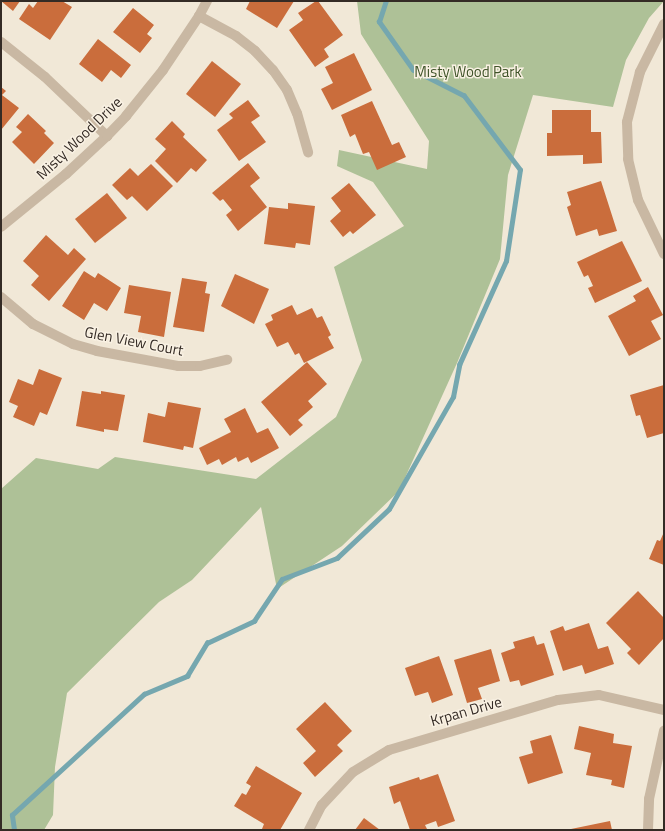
<!DOCTYPE html>
<html>
<head>
<meta charset="utf-8">
<style>
	body { margin:0 }
	#map { position:relative; width:665px; height:831px; overflow:hidden; background:#f1e8d7; font-family:"Titillium Web",sans-serif }
	div>[style] { position:absolute }
	[style*='--x'] { left:calc(var(--x)*1px); top:calc(var(--y)*1px); width:calc(var(--w)*1px); rotate:calc(var(--a)*1deg) }
	.green>* { inset:0; background:#aec197 }
	.stream>* { height:4.5px; margin:-2.25px; padding:0 2.25px; transform-origin:2.25px; border-radius:2.25px; background:#75a7af }
	.building>* { inset:0; background:#ca6d3c }
	.minor>* { height:10px; margin:-5px; padding:0 5px; transform-origin:5px; border-radius:5px; background:#c9b8a3 }
	span { translate:-50% -50%; white-space:nowrap; text-align:center; line-height:1.15; -webkit-text-stroke:3px #f9f1e3; paint-order:stroke }
	.park-label { font-size:15px; color:#3f5328 }
	.street-label { font-size:15px; color:#342b25 }
	.frame { position:absolute; inset:0; border:2px solid #342b25; pointer-events:none }
</style>
</head>
<body>
<div id="map">
	<div class="green">
		<i style="clip-path:polygon(357px 1px,664px 1px,649px 18px,626px 60px,613px 107px,533px 95px,508px 175px,500px 259px,457px 363px,399px 491px,342px 546px,277px 589px,261px 507px,192px 580px,159px 602px,67px 693px,55px 767px,53px 815px,44px 830px,1px 830px,1px 489px,36px 458px,98px 469px,115px 457px,256px 479px,336px 417px,362px 360px,334px 267px,404px 226px,373px 182px,337px 166px,339px 150px,427px 169px,429px 141px,361px 34px)"></i>
	</div>
	<div class="stream">
		<i style="--x:14;--y:830;--w:15;--a:-98"></i>
		<i style="--x:12;--y:815;--w:179;--a:-42.5"></i>
		<i style="--x:144;--y:694;--w:47;--a:-22.7"></i>
		<i style="--x:187;--y:676;--w:39;--a:-59"></i>
		<i style="--x:207;--y:643;--w:52;--a:-25.1"></i>
		<i style="--x:254;--y:621;--w:50;--a:-56.3"></i>
		<i style="--x:282;--y:579;--w:59;--a:-20.9"></i>
		<i style="--x:337;--y:558;--w:71;--a:-43.3"></i>
		<i style="--x:389;--y:509;--w:129;--a:-60.3"></i>
		<i style="--x:453;--y:397;--w:33;--a:-79"></i>
		<i style="--x:459;--y:365;--w:114;--a:-65.7"></i>
		<i style="--x:506;--y:261;--w:92;--a:-81.3"></i>
		<i style="--x:520;--y:170;--w:93;--a:-127.1"></i>
		<i style="--x:464;--y:96;--w:57;--a:-153"></i>
		<i style="--x:413;--y:70;--w:59;--a:-125.3"></i>
		<i style="--x:379;--y:22;--w:22;--a:-72"></i>
	</div>
	<div class="building">
		<i style="clip-path:polygon(1px 1px,20px 1px,13px 11px)"></i>
		<i style="clip-path:polygon(38px 1px,62px 1px,72px 7px,50px 40px,19px 19px,29px 4px,33px 8px)"></i>
		<i style="clip-path:polygon(250px 1px,294px 1px,277px 28px,246px 9px)"></i>
		<i style="clip-path:polygon(316px 1px,318px 1px,343px 35px,324px 49px,329px 57px,315px 67px,289px 30px,303px 20px,298px 13px)"></i>
		<i style="clip-path:polygon(133px 8px,154px 25px,147px 34px,152px 38px,140px 53px,113px 32px)"></i>
		<i style="clip-path:polygon(98px 39px,131px 65px,121px 78px,111px 70px,102px 82px,79px 64px)"></i>
		<i style="clip-path:polygon(354px 53px,372px 90px,332px 110px,321px 89px,333px 83px,325px 67px)"></i>
		<i style="clip-path:polygon(212px 61px,241px 84px,215px 117px,186px 94px)"></i>
		<i style="clip-path:polygon(1px 87px,6px 91px,2px 95px,19px 108px,1px 130px)"></i>
		<i style="clip-path:polygon(248px 100px,260px 116px,251px 122px,266px 142px,239px 161px,217px 130px,233px 118px,229px 114px)"></i>
		<i style="clip-path:polygon(372px 101px,392px 145px,399px 142px,406px 157px,377px 170px,369px 152px,363px 154px,355px 134px,350px 137px,341px 115px)"></i>
		<i style="clip-path:polygon(552px 110px,591px 110px,591px 132px,601px 132px,602px 163px,583px 164px,583px 155px,547px 156px,547px 133px,552px 133px)"></i>
		<i style="clip-path:polygon(28px 114px,46px 131px,44px 133px,54px 143px,34px 164px,12px 142px,22px 132px,16px 127px)"></i>
		<i style="clip-path:polygon(172px 121px,185px 134px,183px 137px,207px 160px,196px 172px,191px 168px,177px 183px,155px 161px,166px 149px,155px 139px)"></i>
		<i style="clip-path:polygon(248px 163px,260px 178px,250px 186px,267px 207px,238px 231px,226px 215px,232px 210px,223px 199px,220px 201px,212px 193px)"></i>
		<i style="clip-path:polygon(151px 164px,173px 186px,147px 211px,132px 196px,127px 200px,112px 185px,130px 168px,138px 176px)"></i>
		<i style="clip-path:polygon(601px 181px,617px 231px,599px 236px,597px 229px,576px 236px,567px 207px,571px 205px,567px 192px)"></i>
		<i style="clip-path:polygon(349px 183px,376px 215px,353px 234px,350px 231px,343px 237px,330px 221px,341px 211px,331px 198px)"></i>
		<i style="clip-path:polygon(107px 193px,127px 218px,95px 243px,75px 219px)"></i>
		<i style="clip-path:polygon(288px 203px,315px 206px,310px 245px,296px 243px,295px 248px,264px 244px,269px 207px,288px 209px)"></i>
		<i style="clip-path:polygon(46px 235px,68px 255px,74px 248px,86px 259px,49px 301px,31px 285px,39px 276px,23px 261px)"></i>
		<i style="clip-path:polygon(622px 241px,642px 281px,595px 303px,588px 288px,593px 286px,588px 275px,584px 277px,577px 262px)"></i>
		<i style="clip-path:polygon(84px 271px,95px 278px,98px 273px,121px 288px,107px 311px,94px 303px,84px 320px,62px 306px)"></i>
		<i style="clip-path:polygon(235px 274px,269px 289px,254px 324px,221px 306px)"></i>
		<i style="clip-path:polygon(182px 278px,207px 282px,205px 293px,210px 294px,204px 332px,173px 327px)"></i>
		<i style="clip-path:polygon(129px 285px,171px 292px,164px 337px,138px 332px,141px 316px,124px 313px)"></i>
		<i style="clip-path:polygon(648px 287px,663px 315px,651px 321px,661px 339px,629px 356px,608px 316px,636px 301px,633px 296px)"></i>
		<i style="clip-path:polygon(292px 305px,297px 315px,312px 308px,317px 318px,322px 316px,331px 335px,328px 337px,334px 348px,304px 363px,299px 353px,295px 355px,288px 342px,277px 347px,265px 324px,273px 320px,271px 315px)"></i>
		<i style="clip-path:polygon(307px 362px,327px 384px,308px 401px,313px 407px,298px 420px,303px 425px,290px 436px,261px 402px)"></i>
		<i style="clip-path:polygon(39px 369px,62px 378px,47px 415px,40px 412px,34px 426px,13px 417px,18px 406px,9px 402px,18px 379px,33px 385px)"></i>
		<i style="clip-path:polygon(664px 385px,664px 433px,647px 438px,640px 415px,636px 416px,630px 395px)"></i>
		<i style="clip-path:polygon(82px 391px,101px 394px,101px 391px,125px 395px,118px 431px,104px 429px,104px 432px,76px 426px)"></i>
		<i style="clip-path:polygon(168px 402px,201px 408px,193px 448px,184px 446px,183px 450px,143px 442px,148px 413px,165px 417px)"></i>
		<i style="clip-path:polygon(245px 408px,257px 433px,268px 428px,279px 448px,251px 463px,248px 457px,238px 462px,236px 457px,222px 465px,219px 459px,207px 465px,199px 448px,231px 432px,224px 419px)"></i>
		<i style="clip-path:polygon(664px 532px,664px 565px,649px 559px,657px 540px,660px 541px)"></i>
		<i style="clip-path:polygon(638px 591px,664px 618px,664px 638px,639px 665px,627px 653px,631px 649px,606px 623px)"></i>
		<i style="clip-path:polygon(589px 623px,598px 649px,608px 646px,614px 664px,585px 674px,582px 665px,563px 671px,550px 631px,563px 626px,565px 631px)"></i>
		<i style="clip-path:polygon(534px 636px,537px 645px,544px 643px,554px 675px,521px 686px,519px 680px,510px 682px,501px 653px,515px 648px,513px 642px)"></i>
		<i style="clip-path:polygon(491px 649px,500px 681px,478px 688px,482px 699px,467px 703px,454px 660px)"></i>
		<i style="clip-path:polygon(439px 656px,453px 695px,432px 703px,428px 692px,415px 696px,405px 668px)"></i>
		<i style="clip-path:polygon(325px 702px,352px 731px,337px 745px,343px 751px,315px 777px,303px 763px,316px 751px,296px 729px)"></i>
		<i style="clip-path:polygon(579px 726px,614px 734px,613px 743px,632px 746px,624px 788px,611px 785px,612px 780px,586px 775px,591px 753px,574px 749px)"></i>
		<i style="clip-path:polygon(551px 735px,563px 773px,528px 784px,519px 757px,533px 753px,530px 741px)"></i>
		<i style="clip-path:polygon(256px 766px,302px 793px,280px 830px,263px 830px,262px 829px,264px 824px,234px 806px,242px 793px,246px 795px,251px 786px,246px 783px)"></i>
		<i style="clip-path:polygon(438px 774px,455px 821px,438px 827px,436px 821px,425px 825px,427px 829px,425px 830px,410px 830px,400px 801px,394px 804px,389px 787px,419px 777px,420px 780px)"></i>
		<i style="clip-path:polygon(364px 818px,380px 830px,355px 830px)"></i>
		<i style="clip-path:polygon(610px 821px,612px 830px,571px 830px,571px 829px)"></i>
	</div>
	<div class="minor">
		<i style="--x:199;--y:16;--w:42;--a:28.4"></i>
		<i style="--x:236;--y:36;--w:24;--a:38"></i>
		<i style="--x:255;--y:51;--w:26;--a:47"></i>
		<i style="--x:273;--y:70;--w:24;--a:55"></i>
		<i style="--x:287;--y:90;--w:25;--a:67"></i>
		<i style="--x:297;--y:113;--w:41;--a:74.2"></i>
		<i style="--x:664;--y:24;--w:54;--a:116.6"></i>
		<i style="--x:640;--y:72;--w:52;--a:104.6"></i>
		<i style="--x:627;--y:122;--w:37;--a:88"></i>
		<i style="--x:628;--y:159;--w:42;--a:76.3"></i>
		<i style="--x:638;--y:200;--w:60;--a:64.3"></i>
		<i style="--x:1;--y:42;--w:56;--a:38.5"></i>
		<i style="--x:45;--y:77;--w:86;--a:43.6"></i>
		<i style="--x:1;--y:227;--w:84;--a:-39.2"></i>
		<i style="--x:66;--y:174;--w:56;--a:-42.8"></i>
		<i style="--x:107;--y:136;--w:28;--a:-46"></i>
		<i style="--x:126;--y:116;--w:59;--a:-51.2"></i>
		<i style="--x:163;--y:70;--w:65;--a:-56.3"></i>
		<i style="--x:199;--y:16;--w:17;--a:-62"></i>
		<i style="--x:1;--y:297;--w:42;--a:40.2"></i>
		<i style="--x:33;--y:324;--w:45;--a:26.6"></i>
		<i style="--x:73;--y:344;--w:25;--a:16"></i>
		<i style="--x:97;--y:351;--w:82;--a:10.5"></i>
		<i style="--x:178;--y:366;--w:22;--a:0"></i>
		<i style="--x:200;--y:366;--w:28;--a:-13"></i>
		<i style="--x:309;--y:830;--w:28;--a:-63"></i>
		<i style="--x:322;--y:805;--w:45;--a:-46.8"></i>
		<i style="--x:353;--y:772;--w:42;--a:-31.4"></i>
		<i style="--x:389;--y:750;--w:176;--a:-16.5"></i>
		<i style="--x:558;--y:700;--w:41;--a:-7"></i>
		<i style="--x:599;--y:695;--w:67;--a:13"></i>
		<i style="--x:648;--y:830;--w:31;--a:-88"></i>
		<i style="--x:649;--y:799;--w:70;--a:-77.6"></i>
	</div>
	<div class="park-label">
		<span style="left:468px;top:72px">Misty Wood Park</span>
	</div>
	<div class="street-label">
		<span style="left:79px;top:138px;rotate:-44deg">Misty Wood Drive</span>
		<span style="left:134px;top:341px;rotate:11deg">Glen View Court</span>
		<span style="left:466px;top:711px;rotate:-16deg">Krpan Drive</span>
	</div>
	<div class="frame"></div>
</div>
</body>
</html>
